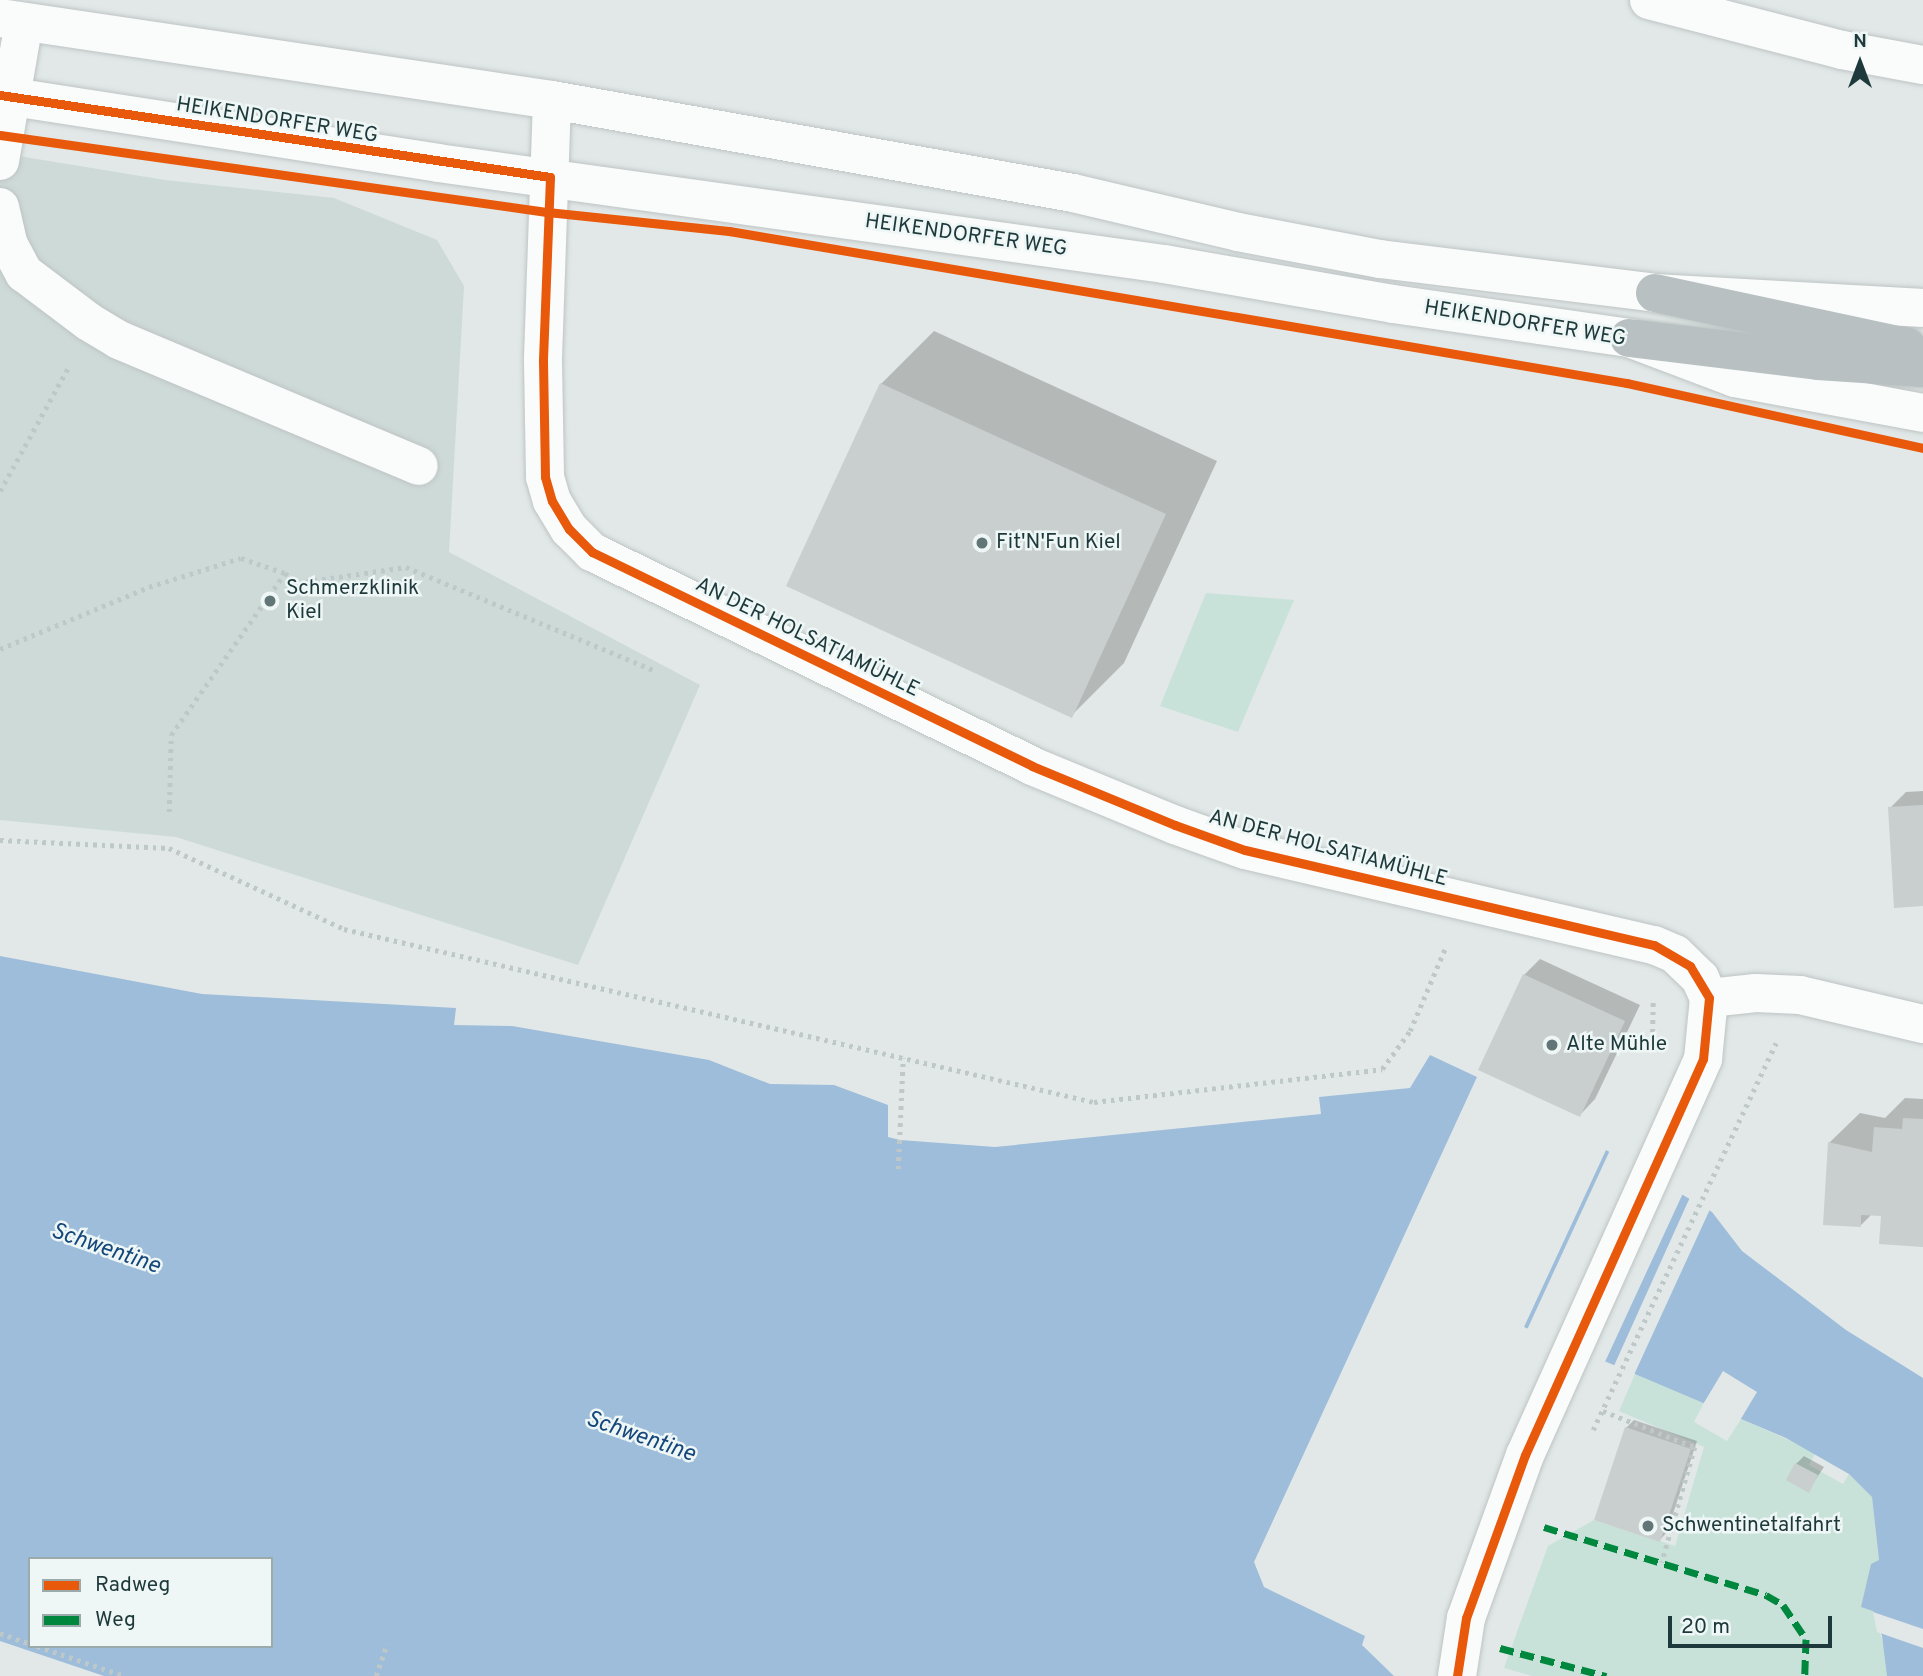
<!DOCTYPE html>
<html>
<head>
<meta charset="utf-8">
<style>
	body { margin:0 }
	#map { position:relative; width:1923px; height:1676px; overflow:hidden; background:#e1e8e7; font-family:Overpass,sans-serif }
	div>[style] { position:absolute }
	[style*='--x'] { left:calc(var(--x)*1px); top:calc(var(--y)*1px); width:calc(var(--w)*1px); rotate:calc(var(--a)*1deg) }
	.built>* { inset:0; background:#cedad8 }
	.green>* { inset:0; background:#c9e2d9 }
	.water>* { inset:0; background:#9ebdda }
	.pier>* { inset:0; background:#e1e8e7 }
	.shadow>* { inset:0; background:#0003 }
	.building>* { inset:0; background:#c8cfce }
	.path>* { height:4.5px; margin-top:-2.25px; transform-origin:0; background:repeating-linear-gradient(90deg,#bfc8c8 0 3.5px,transparent 0 8.5px) }
	.roads { filter:drop-shadow(0 0 2px #bec4c4) drop-shadow(0 0 2px #bec4c4) }
	.minor>* { height:38px; margin:-19px; padding:0 19px; transform-origin:19px; border-radius:19px; background:#fafcfb }
	.highway>* { height:38px; margin:-19px; padding:0 19px; transform-origin:19px; border-radius:19px; background:#b8c0c2 }
	.quiet>* { height:7px; margin-top:-3.5px; transform-origin:0; background:repeating-linear-gradient(90deg,#00873e 0 14px,transparent 0 21px) }
	.cycleway>* { height:9px; margin:-4.5px; padding:0 4.5px; transform-origin:4.5px; border-radius:4.5px; background:#e8590c }
	.dots>* { width:19px; height:19px; translate:-50% -50%; box-sizing:border-box; border:4px solid #eef7f6; border-radius:50% }
	span { translate:-50% -50%; white-space:nowrap; text-align:center; line-height:1.15; -webkit-text-stroke:5px #eef7f6; paint-order:stroke }
	.street-label { font-size:21px; color:#1e393b }
	.poi-label { font-size:21px; color:#1e393b }
	.left { translate:0 -50%; text-align:left }
	.water-label { font-size:23px; color:#15477b; font-style:italic }
	.legend { position:absolute; left:28px; top:1557px; width:245px; height:91px; box-sizing:border-box; background:#eef7f6; border:2px solid #9babab; margin:0; padding:9px 12px; list-style:none; font-size:21px; color:#1e393b }
	.legend li { display:flex; align-items:center; gap:14px; height:35px }
	.legend b { width:35px; border:2px solid #9babab }
	.north { position:absolute; left:1825px; top:28px; width:70px; height:70px; -webkit-text-stroke:5px #eef7f6; paint-order:stroke; rotate:0deg; font-size:19px; font-weight:700; line-height:28px; text-align:center; color:#1e393b }
	.north::after { content:''; display:block; margin:auto; width:24px; height:32px; background:#1e393b; clip-path:polygon(50% 0,100% 100%,50% 72%,0 100%) }
	.scale { position:absolute; left:1668px; top:1616px; width:164px; height:32px; box-sizing:border-box; border:4px solid #1e393b; border-top:0; padding-left:9px; font-size:21px; line-height:24px; white-space:nowrap; color:#1e393b; -webkit-text-stroke:5px #eef7f6; paint-order:stroke }
</style>
</head>
<body>
<div id="map">
	<div class="built">
		<i style="clip-path:polygon(0 153px,165px 180px,334px 198px,437px 240px,464px 286px,449px 552px,700px 685px,578px 965px,176px 837px,0 820px)"></i>
	</div>
	<div class="green">
		<i style="clip-path:polygon(1206px 593px,1294px 600px,1238px 732px,1160px 706px)"></i>
		<i style="clip-path:polygon(1635px 1374px,1704px 1403px,1694px 1422px,1727px 1441px,1741px 1419px,1816px 1452px,1809px 1465px,1843px 1484px,1849px 1474px,1872px 1496px,1879px 1560px,1873px 1611px,1886px 1652px,1887px 1676px,1532px 1676px,1504px 1668px,1548px 1546px,1594px 1520px,1675px 1546px,1704px 1447px,1619px 1411px)"></i>
	</div>
	<div class="water">
		<i style="clip-path:polygon(evenodd,0 956px,202px 994px,456px 1008px,454px 1025px,512px 1026px,709px 1060px,770px 1084px,834px 1085px,888px 1105px,888px 1137px,900px 1140px,995px 1147px,1321px 1114px,1319px 1097px,1410px 1088px,1430px 1055px,1477px 1077px,1254px 1562px,1264px 1587px,1365px 1636px,1362px 1645px,1394px 1676px,104px 1676px,0 1641px,0 956px,30px 1559px,271px 1559px,271px 1646px,30px 1646px,30px 1559px)"></i>
		<i style="clip-path:polygon(1606px 1150px,1712px 1212px,1742px 1251px,1846px 1330px,1923px 1378px,1923px 1676px,1887px 1676px,1882px 1636px,1873px 1611px,1861px 1607px,1871px 1564px,1879px 1560px,1872px 1497px,1849px 1474px,1786px 1438px,1524px 1327px)"></i>
	</div>
	<div class="pier">
		<i style="clip-path:polygon(1611px 1148px,1684px 1191px,1604px 1364px,1526px 1332px)"></i>
		<i style="clip-path:polygon(1691px 1195px,1711px 1207px,1633px 1377px,1613px 1368px)"></i>
		<i style="clip-path:polygon(1723px 1371px,1757px 1392px,1739px 1422px,1702px 1406px)"></i>
		<i style="clip-path:polygon(1873px 1612px,1923px 1629px,1923px 1648px,1877px 1632px)"></i>
	</div>
	<div class="shadow">
		<i style="clip-path:polygon(934px 331px,1217px 461px,1124px 663px,1072px 715px,881px 384px)"></i>
		<i style="clip-path:polygon(1923px 791px,1923px 905px,1890px 808px,1906px 792px)"></i>
		<i style="clip-path:polygon(1540px 959px,1640px 1005px,1595px 1099px,1580px 1115px,1524px 975px)"></i>
		<i style="clip-path:polygon(1905px 1098px,1923px 1099px,1923px 1245px,1883px 1215px,1872px 1214px,1860px 1226px,1824px 1223px,1830px 1142px,1860px 1113px,1885px 1118px)"></i>
		<i style="clip-path:polygon(1634px 1420px,1697px 1441px,1667px 1532px,1660px 1540px,1626px 1428px)"></i>
		<i style="clip-path:polygon(1804px 1456px,1824px 1467px,1808px 1491px,1796px 1464px)"></i>
	</div>
	<div class="building">
		<i style="clip-path:polygon(880px 383px,1166px 514px,1072px 718px,786px 586px)"></i>
		<i style="clip-path:polygon(1923px 805px,1923px 906px,1894px 908px,1888px 807px)"></i>
		<i style="clip-path:polygon(1523px 974px,1625px 1021px,1580px 1117px,1478px 1070px)"></i>
		<i style="clip-path:polygon(1903px 1118px,1923px 1119px,1923px 1247px,1879px 1244px,1881px 1216px,1861px 1215px,1861px 1227px,1823px 1225px,1828px 1142px,1872px 1152px,1874px 1127px,1902px 1129px)"></i>
		<i style="clip-path:polygon(1625px 1427px,1691px 1449px,1660px 1542px,1594px 1520px)"></i>
		<i style="clip-path:polygon(1795px 1463px,1818px 1475px,1809px 1493px,1786px 1480px)"></i>
	</div>
	<div class="path">
		<i style="--x:0;--y:491;--w:143;--a:-61.1"></i>
		<i style="--x:0;--y:649;--w:161;--a:-22.6"></i>
		<i style="--x:149;--y:587;--w:96;--a:-17.5"></i>
		<i style="--x:241;--y:558;--w:46;--a:18.8"></i>
		<i style="--x:169;--y:812;--w:77;--a:-88.5"></i>
		<i style="--x:171;--y:735;--w:198;--a:-54.9"></i>
		<i style="--x:285;--y:573;--w:16;--a:40"></i>
		<i style="--x:297;--y:583;--w:110;--a:-8.4"></i>
		<i style="--x:406;--y:567;--w:269;--a:22.6"></i>
		<i style="--x:0;--y:840;--w:169;--a:2.7"></i>
		<i style="--x:169;--y:848;--w:193;--a:24.8"></i>
		<i style="--x:344;--y:929;--w:770;--a:12.99"></i>
		<i style="--x:1094;--y:1102;--w:290;--a:-6.5"></i>
		<i style="--x:1382;--y:1069;--w:47;--a:-53.6"></i>
		<i style="--x:1410;--y:1031;--w:92;--a:-67"></i>
		<i style="--x:1652;--y:1049;--w:47;--a:-88.8"></i>
		<i style="--x:898;--y:1169;--w:111;--a:-87.4"></i>
		<i style="--x:1603;--y:1411;--w:99;--a:21.4"></i>
		<i style="--x:1695;--y:1447;--w:120;--a:106"></i>
		<i style="--x:1593;--y:1430;--w:428;--a:-64.7"></i>
		<i style="--x:0;--y:1633;--w:32;--a:20"></i>
		<i style="--x:37;--y:1646;--w:92;--a:19"></i>
		<i style="--x:376;--y:1676;--w:34;--a:-71"></i>
	</div>
	<div class="roads">
		<div class="minor">
			<i style="--x:1649;--y:0;--w:199;--a:14.5"></i>
			<i style="--x:1842;--y:50;--w:82;--a:10.5"></i>
			<i style="--x:0;--y:18;--w:558;--a:8.45"></i>
			<i style="--x:552;--y:100;--w:529;--a:10.12"></i>
			<i style="--x:1073;--y:193;--w:170;--a:13.3"></i>
			<i style="--x:1238;--y:232;--w:145;--a:10.8"></i>
			<i style="--x:1380;--y:259;--w:277;--a:7"></i>
			<i style="--x:1655;--y:293;--w:268;--a:3.2"></i>
			<i style="--x:0;--y:95;--w:443;--a:8.8"></i>
			<i style="--x:438;--y:163;--w:733;--a:7.92"></i>
			<i style="--x:1164;--y:264;--w:232;--a:9.9"></i>
			<i style="--x:1393;--y:304;--w:238;--a:8.2"></i>
			<i style="--x:1629;--y:338;--w:113;--a:20.7"></i>
			<i style="--x:1735;--y:378;--w:191;--a:10.5"></i>
			<i style="--x:552;--y:100;--w:261;--a:92"></i>
			<i style="--x:543;--y:361;--w:116;--a:89"></i>
			<i style="--x:545;--y:477;--w:25;--a:74"></i>
			<i style="--x:552;--y:501;--w:33;--a:59"></i>
			<i style="--x:569;--y:529;--w:33;--a:45"></i>
			<i style="--x:592;--y:552;--w:489;--a:25.9"></i>
			<i style="--x:1032;--y:766;--w:155;--a:22.4"></i>
			<i style="--x:1175;--y:825;--w:74;--a:19.7"></i>
			<i style="--x:1245;--y:850;--w:420;--a:13.1"></i>
			<i style="--x:1654;--y:945;--w:23;--a:23"></i>
			<i style="--x:1675;--y:954;--w:35;--a:44"></i>
			<i style="--x:1700;--y:978;--w:22;--a:66"></i>
			<i style="--x:1709;--y:998;--w:61;--a:95.6"></i>
			<i style="--x:1703;--y:1059;--w:434;--a:114.2"></i>
			<i style="--x:1525;--y:1455;--w:173;--a:109.9"></i>
			<i style="--x:1466;--y:1618;--w:59;--a:98.8"></i>
			<i style="--x:0;--y:161;--w:141;--a:-80.2"></i>
			<i style="--x:0;--y:207;--w:39;--a:77"></i>
			<i style="--x:9;--y:245;--w:32;--a:62"></i>
			<i style="--x:24;--y:273;--w:81;--a:37"></i>
			<i style="--x:89;--y:322;--w:35;--a:31"></i>
			<i style="--x:119;--y:340;--w:325;--a:22.8"></i>
			<i style="--x:1709;--y:998;--w:47;--a:-6.1"></i>
			<i style="--x:1756;--y:993;--w:44;--a:2.6"></i>
			<i style="--x:1800;--y:995;--w:126;--a:13.3"></i>
		</div>
		<div class="highway">
			<i style="--x:1655;--y:293;--w:258;--a:12.1"></i>
			<i style="--x:1629;--y:338;--w:190;--a:6.9"></i>
			<i style="--x:1818;--y:361;--w:105;--a:3.8"></i>
		</div>
	</div>
	<div class="quiet">
		<i style="--x:1544;--y:1527;--w:232;--a:17"></i>
		<i style="--x:1766;--y:1595;--w:20;--a:30"></i>
		<i style="--x:1783;--y:1605;--w:41;--a:55.9"></i>
		<i style="--x:1806;--y:1639;--w:37;--a:92"></i>
		<i style="--x:1500;--y:1648;--w:110;--a:14.8"></i>
	</div>
	<div class="cycleway">
		<i style="--x:0;--y:95;--w:556;--a:8.48"></i>
		<i style="--x:550;--y:177;--w:184;--a:92.2"></i>
		<i style="--x:543;--y:361;--w:116;--a:89"></i>
		<i style="--x:545;--y:477;--w:25;--a:74"></i>
		<i style="--x:552;--y:501;--w:33;--a:59"></i>
		<i style="--x:569;--y:529;--w:33;--a:45"></i>
		<i style="--x:592;--y:552;--w:489;--a:25.9"></i>
		<i style="--x:1032;--y:766;--w:155;--a:22.4"></i>
		<i style="--x:1175;--y:825;--w:74;--a:19.7"></i>
		<i style="--x:1245;--y:850;--w:420;--a:13.1"></i>
		<i style="--x:1654;--y:945;--w:42;--a:30.3"></i>
		<i style="--x:1690;--y:966;--w:37;--a:59"></i>
		<i style="--x:1709;--y:998;--w:61;--a:95.6"></i>
		<i style="--x:1703;--y:1059;--w:434;--a:114.2"></i>
		<i style="--x:1525;--y:1455;--w:173;--a:109.9"></i>
		<i style="--x:1466;--y:1618;--w:59;--a:98.8"></i>
		<i style="--x:0;--y:135;--w:552;--a:8.01"></i>
		<i style="--x:547;--y:212;--w:183;--a:6"></i>
		<i style="--x:729;--y:231;--w:911;--a:9.61"></i>
		<i style="--x:1627;--y:383;--w:303;--a:12.4"></i>
	</div>
	<div class="dots">
		<i style="left:982px;top:543px;background:#627677"></i>
		<i style="left:270px;top:601px;background:#627677"></i>
		<i style="left:1552px;top:1045px;background:#627677"></i>
		<i style="left:1648px;top:1526px;background:#627677"></i>
	</div>
	<div class="street-label">
		<span style="left:277px;top:121px;rotate:9deg">HEIKENDORFER WEG</span>
		<span style="left:966px;top:236px;rotate:8deg">HEIKENDORFER WEG</span>
		<span style="left:1525px;top:324px;rotate:9deg">HEIKENDORFER WEG</span>
		<span style="left:807px;top:638px;rotate:26deg">AN DER HOLSATIAMÜHLE</span>
		<span style="left:1328px;top:849px;rotate:15deg">AN DER HOLSATIAMÜHLE</span>
	</div>
	<div class="poi-label">
		<span class="left" style="left:996px;top:543px">Fit'N'Fun Kiel</span>
		<span class="left" style="left:286px;top:601px">Schmerzklinik<br>Kiel</span>
		<span class="left" style="left:1566px;top:1045px">Alte Mühle</span>
		<span class="left" style="left:1662px;top:1526px">Schwentinetalfahrt</span>
	</div>
	<div class="water-label">
		<span style="left:105px;top:1250px;rotate:19deg">Schwentine</span>
		<span style="left:640px;top:1438px;rotate:19deg">Schwentine</span>
	</div>
	<ul class="legend">
	<li><b style="height:9px;background:#e8590c"></b>Radweg</li>
	<li><b style="height:9px;background:#00873e"></b>Weg</li>
	</ul>
	<div class="north">N</div>
	<div class="scale">20 m</div>
</div>
</body>
</html>
